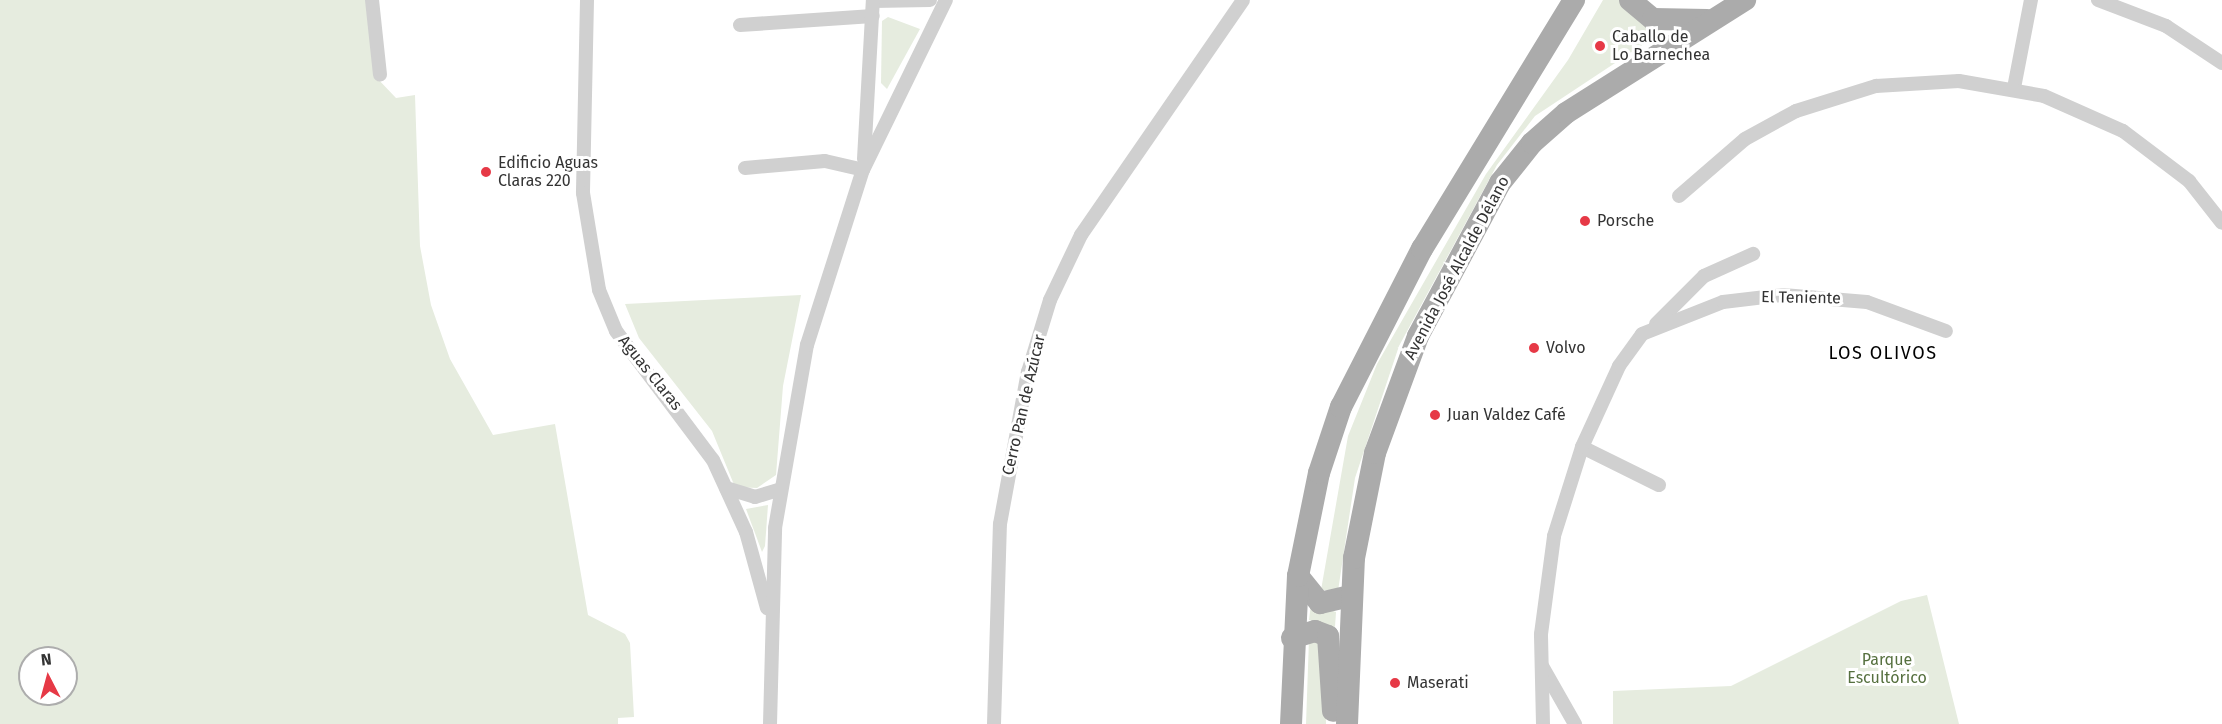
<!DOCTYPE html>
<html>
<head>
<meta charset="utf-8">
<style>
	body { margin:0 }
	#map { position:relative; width:2222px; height:724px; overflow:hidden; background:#fff; font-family:"Fira Sans",sans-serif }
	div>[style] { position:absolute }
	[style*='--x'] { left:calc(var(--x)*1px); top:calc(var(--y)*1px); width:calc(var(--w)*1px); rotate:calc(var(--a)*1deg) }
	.green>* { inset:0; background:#e6ecdf }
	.street>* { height:14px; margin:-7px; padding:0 7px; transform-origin:7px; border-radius:7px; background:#d0d0d0 }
	.primary>* { height:22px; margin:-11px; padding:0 11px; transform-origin:11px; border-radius:11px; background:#ababab }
	.dots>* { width:16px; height:16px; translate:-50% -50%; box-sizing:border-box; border:3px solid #fff; border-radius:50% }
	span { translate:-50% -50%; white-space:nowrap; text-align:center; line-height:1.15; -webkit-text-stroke:6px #fff; paint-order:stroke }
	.poi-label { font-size:16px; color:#333 }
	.left { translate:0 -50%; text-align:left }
	.street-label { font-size:16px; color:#333 }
	.park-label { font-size:16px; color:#56703f }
	.neighbourhood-label { font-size:18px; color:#000; letter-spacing:1.5px }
	.north { position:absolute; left:18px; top:646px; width:60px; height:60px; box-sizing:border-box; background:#fff; border:2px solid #adadad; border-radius:50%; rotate:354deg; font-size:16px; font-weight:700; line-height:24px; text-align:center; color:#333 }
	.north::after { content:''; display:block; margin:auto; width:21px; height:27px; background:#e63946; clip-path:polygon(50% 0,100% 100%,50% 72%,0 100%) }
</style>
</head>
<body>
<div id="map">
	<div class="green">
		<i style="clip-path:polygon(evenodd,0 0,376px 0,376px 77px,396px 98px,415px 95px,420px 246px,431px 305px,450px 359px,493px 435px,555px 424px,588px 615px,625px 634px,630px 643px,634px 717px,618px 718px,618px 724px,0 724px,0 0,30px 658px,66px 658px,66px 694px,30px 694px,30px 658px)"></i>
		<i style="clip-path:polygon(1603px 0,1624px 0,1665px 30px,1535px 116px,1497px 165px,1399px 346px,1355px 478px,1338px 591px,1321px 590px,1348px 436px,1377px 364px,1486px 174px,1568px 60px)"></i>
		<i style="clip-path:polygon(888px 17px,920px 29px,887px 89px,881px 83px,882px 21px)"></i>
		<i style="clip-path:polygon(801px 295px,783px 386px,776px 475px,757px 488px,735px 487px,712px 431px,639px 338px,625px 304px)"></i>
		<i style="clip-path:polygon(768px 505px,765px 546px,762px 552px,746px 509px)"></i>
		<i style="clip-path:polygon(1927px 595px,1959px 724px,1613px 724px,1613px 691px,1731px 686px,1901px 601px)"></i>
		<i style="clip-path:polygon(1311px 604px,1336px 612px,1335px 627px,1309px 620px)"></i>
		<i style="clip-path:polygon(1309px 639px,1324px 644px,1326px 724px,1306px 724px)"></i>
	</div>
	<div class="street">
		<i style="--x:372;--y:0;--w:75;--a:83.9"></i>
		<i style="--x:587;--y:0;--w:193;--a:91.2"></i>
		<i style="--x:583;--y:193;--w:98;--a:80.6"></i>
		<i style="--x:599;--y:290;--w:44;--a:67.5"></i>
		<i style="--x:616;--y:331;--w:161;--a:53.1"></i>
		<i style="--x:713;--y:460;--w:79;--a:65.4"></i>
		<i style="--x:746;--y:532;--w:79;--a:74.6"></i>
		<i style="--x:2098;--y:0;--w:73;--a:20.9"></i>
		<i style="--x:2166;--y:26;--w:67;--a:33.5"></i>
		<i style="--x:873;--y:1;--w:57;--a:-1"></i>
		<i style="--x:740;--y:25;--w:133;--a:-3.9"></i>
		<i style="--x:2014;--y:88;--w:90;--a:-79.1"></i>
		<i style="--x:864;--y:159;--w:159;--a:-86.8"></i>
		<i style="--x:745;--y:168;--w:80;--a:-5"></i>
		<i style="--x:825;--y:161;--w:39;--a:13"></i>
		<i style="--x:1679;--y:196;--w:87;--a:-40.8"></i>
		<i style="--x:1745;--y:139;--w:58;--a:-28.8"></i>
		<i style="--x:1796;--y:111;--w:84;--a:-17.4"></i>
		<i style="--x:1876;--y:86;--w:83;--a:-3.4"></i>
		<i style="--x:1959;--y:81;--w:86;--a:10"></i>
		<i style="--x:2044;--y:96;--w:86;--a:23.9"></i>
		<i style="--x:2123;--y:131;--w:83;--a:37.1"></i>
		<i style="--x:2189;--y:181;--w:53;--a:51.8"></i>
		<i style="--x:1656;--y:324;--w:68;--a:-45"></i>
		<i style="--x:1704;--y:276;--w:54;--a:-24.2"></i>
		<i style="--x:1582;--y:447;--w:86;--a:26.3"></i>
		<i style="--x:726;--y:488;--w:30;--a:17"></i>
		<i style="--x:755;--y:497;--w:27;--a:-17"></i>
		<i style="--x:1542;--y:666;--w:67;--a:60.4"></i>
		<i style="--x:770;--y:724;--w:196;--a:-88.5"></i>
		<i style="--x:775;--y:528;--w:186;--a:-80.1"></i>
		<i style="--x:807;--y:345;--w:184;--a:-72.3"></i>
		<i style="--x:863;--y:170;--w:189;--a:-64"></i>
		<i style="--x:994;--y:724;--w:200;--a:-88.3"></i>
		<i style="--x:1000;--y:524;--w:155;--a:-79.6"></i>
		<i style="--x:1028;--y:372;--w:75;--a:-73"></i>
		<i style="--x:1050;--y:300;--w:72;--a:-64.5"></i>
		<i style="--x:1081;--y:235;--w:285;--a:-55.4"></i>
		<i style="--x:1543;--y:724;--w:90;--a:-91.3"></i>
		<i style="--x:1541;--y:634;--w:99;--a:-82.4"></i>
		<i style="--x:1554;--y:536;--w:93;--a:-72.5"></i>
		<i style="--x:1582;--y:447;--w:89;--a:-65.4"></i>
		<i style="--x:1619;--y:366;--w:39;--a:-54"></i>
		<i style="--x:1642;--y:334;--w:87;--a:-21.6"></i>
		<i style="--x:1723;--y:302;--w:60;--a:-6.7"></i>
		<i style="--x:1783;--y:295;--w:84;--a:4.8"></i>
		<i style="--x:1867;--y:302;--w:84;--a:20.2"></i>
	</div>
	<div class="primary">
		<i style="--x:1630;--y:0;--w:30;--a:40"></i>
		<i style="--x:1653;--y:19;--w:54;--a:1.1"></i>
		<i style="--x:1298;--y:576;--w:35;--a:51"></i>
		<i style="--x:1320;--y:603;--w:32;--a:-13"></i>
		<i style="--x:1292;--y:638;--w:24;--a:-17"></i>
		<i style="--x:1315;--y:631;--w:14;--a:21"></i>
		<i style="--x:1328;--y:636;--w:75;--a:86.2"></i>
		<i style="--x:1291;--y:724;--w:148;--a:-87.3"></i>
		<i style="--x:1298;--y:576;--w:105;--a:-78.5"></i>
		<i style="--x:1319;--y:473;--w:70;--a:-71.6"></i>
		<i style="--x:1341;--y:407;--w:178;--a:-62.9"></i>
		<i style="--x:1422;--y:249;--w:292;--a:-58.6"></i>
		<i style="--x:1347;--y:724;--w:166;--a:-87.6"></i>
		<i style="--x:1354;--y:558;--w:107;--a:-78.7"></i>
		<i style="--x:1375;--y:453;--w:125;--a:-69.8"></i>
		<i style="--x:1418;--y:336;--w:174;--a:-61.8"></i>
		<i style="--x:1500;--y:183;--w:51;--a:-51.3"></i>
		<i style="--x:1532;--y:143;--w:45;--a:-41.4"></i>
		<i style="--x:1566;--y:113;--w:212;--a:-32.3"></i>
	</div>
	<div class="dots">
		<i style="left:1600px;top:46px;background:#e63946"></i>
		<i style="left:486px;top:172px;background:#e63946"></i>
		<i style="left:1585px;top:221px;background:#e63946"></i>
		<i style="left:1534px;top:348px;background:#e63946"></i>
		<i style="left:1435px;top:415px;background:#e63946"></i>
		<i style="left:1395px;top:683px;background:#e63946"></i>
	</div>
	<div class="poi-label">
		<span class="left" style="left:1612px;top:46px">Caballo de<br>Lo Barnechea</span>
		<span class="left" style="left:498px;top:172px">Edificio Aguas<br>Claras 220</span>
		<span class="left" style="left:1597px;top:221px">Porsche</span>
		<span class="left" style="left:1546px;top:348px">Volvo</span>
		<span class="left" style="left:1447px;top:415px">Juan Valdez Café</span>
		<span class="left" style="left:1407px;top:683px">Maserati</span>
	</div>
	<div class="street-label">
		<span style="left:1457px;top:268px;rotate:-62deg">Avenida José Alcalde Délano</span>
		<span style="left:1801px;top:298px;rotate:1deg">El Teniente</span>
		<span style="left:650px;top:373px;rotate:51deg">Aguas Claras</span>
		<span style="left:1024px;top:405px;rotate:-77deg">Cerro Pan de Azúcar</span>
	</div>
	<div class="park-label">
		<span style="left:1887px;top:669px">Parque<br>Escultórico</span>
	</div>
	<div class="neighbourhood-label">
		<span style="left:1883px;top:353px">LOS OLIVOS</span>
	</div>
	<div class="north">N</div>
</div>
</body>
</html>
